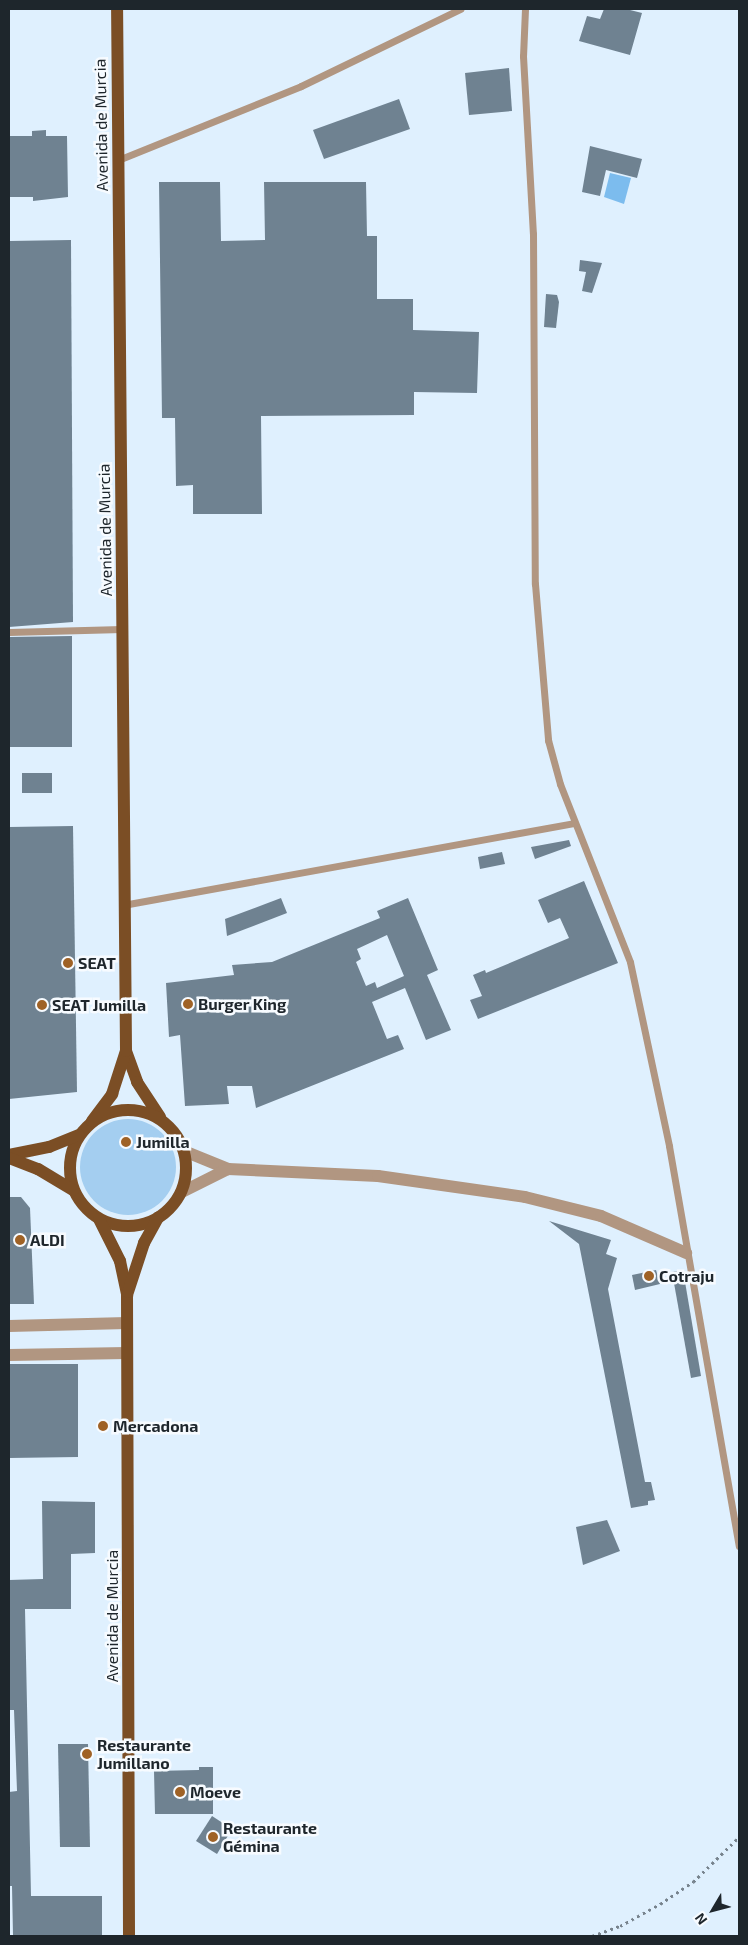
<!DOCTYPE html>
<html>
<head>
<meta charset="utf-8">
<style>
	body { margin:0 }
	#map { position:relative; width:748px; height:1945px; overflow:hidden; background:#dff0fe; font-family:"Exo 2",sans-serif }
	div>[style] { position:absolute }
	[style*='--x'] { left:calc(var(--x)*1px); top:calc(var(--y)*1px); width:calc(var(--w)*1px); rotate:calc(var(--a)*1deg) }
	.green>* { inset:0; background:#a4cef0 }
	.round { border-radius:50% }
	.water>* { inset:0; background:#7cbcee }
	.building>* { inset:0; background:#6f8291 }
	.path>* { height:2.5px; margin-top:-1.25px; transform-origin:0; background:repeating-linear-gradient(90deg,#77838d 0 2.5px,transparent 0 6.5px) }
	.service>* { height:7px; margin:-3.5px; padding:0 3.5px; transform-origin:3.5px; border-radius:3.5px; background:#b19681 }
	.minor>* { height:12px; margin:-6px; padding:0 6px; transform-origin:6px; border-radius:6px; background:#b19681 }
	.primary>* { height:12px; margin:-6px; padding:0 6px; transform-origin:6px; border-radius:6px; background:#7b4e25 }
	.primary>.ring { margin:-6px; padding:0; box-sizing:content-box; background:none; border:12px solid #7b4e25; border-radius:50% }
	.dots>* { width:14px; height:14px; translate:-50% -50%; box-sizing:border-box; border:2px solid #f7fbff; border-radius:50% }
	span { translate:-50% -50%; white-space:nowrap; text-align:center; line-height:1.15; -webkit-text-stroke:5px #f7fbff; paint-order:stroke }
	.street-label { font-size:16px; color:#1e262c }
	.poi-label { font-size:16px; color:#1e262c; font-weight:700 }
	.left { translate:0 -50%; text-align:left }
	.frame { position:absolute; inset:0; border:10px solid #1e262c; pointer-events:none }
	.north { position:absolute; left:688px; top:1885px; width:50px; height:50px; -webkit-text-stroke:4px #f7fbff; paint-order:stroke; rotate:233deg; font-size:14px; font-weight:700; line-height:20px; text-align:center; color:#1e262c }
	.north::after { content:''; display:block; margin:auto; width:18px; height:22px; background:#1e262c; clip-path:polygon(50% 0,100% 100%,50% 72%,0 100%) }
</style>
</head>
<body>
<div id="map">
	<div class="green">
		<i class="round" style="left:80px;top:1119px;width:96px;height:96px"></i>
	</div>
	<div class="water">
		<i style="clip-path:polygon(610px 173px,631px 178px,624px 204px,604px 197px)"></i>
	</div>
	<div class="building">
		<i style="clip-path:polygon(604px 9px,626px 9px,642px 13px,630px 55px,579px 41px,587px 16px,600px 19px)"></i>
		<i style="clip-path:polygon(509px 68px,512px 111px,469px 115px,465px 73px)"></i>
		<i style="clip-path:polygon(399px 99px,410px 129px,324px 159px,313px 130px)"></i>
		<i style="clip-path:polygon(46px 130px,46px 136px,67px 136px,68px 197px,33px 201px,33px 197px,9px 197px,9px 136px,32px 136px,32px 131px)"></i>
		<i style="clip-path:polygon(590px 146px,642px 159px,637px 178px,606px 170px,600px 196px,582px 192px)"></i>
		<i style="clip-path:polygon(159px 182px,220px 182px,221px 241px,265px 240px,264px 182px,366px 182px,367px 236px,377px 236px,377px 299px,413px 299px,413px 330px,479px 332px,477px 393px,414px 392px,414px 415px,261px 416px,262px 514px,193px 514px,193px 485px,176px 486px,175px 418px,162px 418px)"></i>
		<i style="clip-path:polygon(71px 240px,73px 622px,9px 627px,9px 241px)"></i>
		<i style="clip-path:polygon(580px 260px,602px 263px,592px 293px,582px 291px,586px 272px,579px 271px)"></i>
		<i style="clip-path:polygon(546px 294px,557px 295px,559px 302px,556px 328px,544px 327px)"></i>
		<i style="clip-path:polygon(72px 636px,72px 747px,9px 747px,9px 637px)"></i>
		<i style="clip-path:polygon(22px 773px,52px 773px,52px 793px,22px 793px)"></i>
		<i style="clip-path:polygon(73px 826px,77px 1092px,9px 1099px,9px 827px)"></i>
		<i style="clip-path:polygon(569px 840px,571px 846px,535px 859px,531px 847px)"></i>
		<i style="clip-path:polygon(502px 852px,505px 864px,480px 869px,478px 857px)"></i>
		<i style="clip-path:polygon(584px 881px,618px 963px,478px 1019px,470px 1000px,482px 996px,473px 975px,485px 970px,486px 973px,569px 938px,560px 918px,548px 923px,538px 900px)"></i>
		<i style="clip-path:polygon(281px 898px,287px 913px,227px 936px,225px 919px)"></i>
		<i style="clip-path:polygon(evenodd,408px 898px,438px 970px,427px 975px,451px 1030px,426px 1040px,405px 988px,372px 1002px,387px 1039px,398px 1035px,404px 1049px,256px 1108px,252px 1086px,227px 1086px,229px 1104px,185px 1106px,180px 1035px,169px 1037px,166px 983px,234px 975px,232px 965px,272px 962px,380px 918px,377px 911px,408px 898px,387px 935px,404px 976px,377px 988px,375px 982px,366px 986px,356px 962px,361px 959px,357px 949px,387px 935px)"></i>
		<i style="clip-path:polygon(9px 1197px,21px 1197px,30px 1208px,34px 1304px,9px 1304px)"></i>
		<i style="clip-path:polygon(549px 1221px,611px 1240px,606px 1254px,617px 1258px,608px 1289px,645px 1482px,651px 1482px,655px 1500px,648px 1501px,648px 1505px,631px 1508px,579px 1244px)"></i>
		<i style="clip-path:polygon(656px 1270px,660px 1284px,635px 1290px,632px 1275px)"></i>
		<i style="clip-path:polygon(683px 1270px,701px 1376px,691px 1378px,672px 1272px)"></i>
		<i style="clip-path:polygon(9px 1364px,78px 1364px,78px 1457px,9px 1458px)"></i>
		<i style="clip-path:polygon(42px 1501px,95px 1502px,95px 1553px,71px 1554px,71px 1609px,25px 1609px,31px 1896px,102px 1896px,102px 1936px,13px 1936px,12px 1886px,9px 1886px,9px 1792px,17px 1791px,14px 1710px,9px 1710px,9px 1580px,43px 1579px)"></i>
		<i style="clip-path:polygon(607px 1520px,620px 1551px,583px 1565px,576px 1527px)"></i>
		<i style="clip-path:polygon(58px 1744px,88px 1744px,90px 1847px,60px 1847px)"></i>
		<i style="clip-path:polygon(199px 1767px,213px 1767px,213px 1814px,155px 1814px,154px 1771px,199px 1770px)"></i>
		<i style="clip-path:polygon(212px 1816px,232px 1829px,217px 1854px,196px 1841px)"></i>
	</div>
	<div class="path">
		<i style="--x:592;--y:1936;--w:30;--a:-20"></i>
		<i style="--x:620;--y:1926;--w:46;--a:-28.8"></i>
		<i style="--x:660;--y:1904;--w:40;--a:-34"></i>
		<i style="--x:693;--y:1882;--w:64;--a:-44.4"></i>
	</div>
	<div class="service">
		<i style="--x:525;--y:9;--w:47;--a:92.4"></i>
		<i style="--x:523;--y:56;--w:178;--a:86.8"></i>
		<i style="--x:533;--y:234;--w:350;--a:89.7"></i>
		<i style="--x:535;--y:584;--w:157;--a:85.2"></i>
		<i style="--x:548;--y:740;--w:46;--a:74.7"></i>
		<i style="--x:560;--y:784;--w:191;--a:68.5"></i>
		<i style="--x:630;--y:962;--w:188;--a:78"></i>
		<i style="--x:669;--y:1146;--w:406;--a:80.1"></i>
		<i style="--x:118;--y:160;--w:197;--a:-22"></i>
		<i style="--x:301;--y:86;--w:177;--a:-25.8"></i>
		<i style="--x:9;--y:632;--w:113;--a:-1.5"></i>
		<i style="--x:123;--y:905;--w:458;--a:-10.3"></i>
	</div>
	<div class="minor">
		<i style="--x:184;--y:1151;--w:48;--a:22.2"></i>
		<i style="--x:228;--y:1169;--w:150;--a:2.7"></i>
		<i style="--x:378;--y:1176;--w:148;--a:8.1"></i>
		<i style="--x:525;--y:1197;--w:78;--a:14"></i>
		<i style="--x:601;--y:1216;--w:93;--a:23.5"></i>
		<i style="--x:182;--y:1192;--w:51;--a:-26.6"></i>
		<i style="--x:9;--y:1326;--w:118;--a:-1.5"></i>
		<i style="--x:9;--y:1355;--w:118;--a:-1"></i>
	</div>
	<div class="primary">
		<i style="--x:126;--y:1051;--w:33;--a:70"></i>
		<i style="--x:137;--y:1082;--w:42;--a:56.7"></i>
		<i class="ring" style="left:70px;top:1110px;width:104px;height:104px"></i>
		<i style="--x:92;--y:1121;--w:34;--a:-53"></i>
		<i style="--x:112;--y:1094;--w:45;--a:-72"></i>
		<i style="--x:126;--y:1051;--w:1042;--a:-90.49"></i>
		<i style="--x:9;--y:1155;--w:41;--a:-11.3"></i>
		<i style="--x:49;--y:1147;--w:32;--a:-22"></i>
		<i style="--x:9;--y:1158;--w:31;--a:21"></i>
		<i style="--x:38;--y:1169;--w:41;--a:31"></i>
		<i style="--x:99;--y:1219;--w:47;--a:63.4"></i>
		<i style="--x:120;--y:1261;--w:35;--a:78"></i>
		<i style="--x:127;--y:1295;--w:641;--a:89.82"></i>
		<i style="--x:128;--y:1292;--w:52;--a:-71.9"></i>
		<i style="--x:144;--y:1243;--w:29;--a:-61"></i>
	</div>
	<div class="dots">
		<i style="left:68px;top:963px;background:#9f6226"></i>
		<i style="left:188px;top:1004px;background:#9f6226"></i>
		<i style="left:42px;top:1005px;background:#9f6226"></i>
		<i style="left:126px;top:1142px;background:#9f6226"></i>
		<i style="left:20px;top:1240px;background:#9f6226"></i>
		<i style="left:649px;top:1276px;background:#9f6226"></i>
		<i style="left:103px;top:1426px;background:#9f6226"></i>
		<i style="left:87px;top:1754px;background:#9f6226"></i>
		<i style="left:180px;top:1792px;background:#9f6226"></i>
		<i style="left:213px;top:1837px;background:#9f6226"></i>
	</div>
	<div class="street-label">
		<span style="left:101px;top:125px;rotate:-91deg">Avenida de Murcia</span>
		<span style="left:105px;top:530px;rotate:-91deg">Avenida de Murcia</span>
		<span style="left:112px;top:1616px;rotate:-90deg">Avenida de Murcia</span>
	</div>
	<div class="poi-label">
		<span class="left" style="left:78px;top:963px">SEAT</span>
		<span class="left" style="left:198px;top:1004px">Burger King</span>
		<span class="left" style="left:52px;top:1005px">SEAT Jumilla</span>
		<span class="left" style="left:136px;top:1142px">Jumilla</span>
		<span class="left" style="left:30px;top:1240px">ALDI</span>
		<span class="left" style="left:659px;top:1276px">Cotraju</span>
		<span class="left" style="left:113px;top:1426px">Mercadona</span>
		<span class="left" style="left:97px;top:1754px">Restaurante<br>Jumillano</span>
		<span class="left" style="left:190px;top:1792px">Moeve</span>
		<span class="left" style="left:223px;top:1837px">Restaurante<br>Gémina</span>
	</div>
	<div class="frame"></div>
	<div class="north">N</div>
</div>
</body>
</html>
